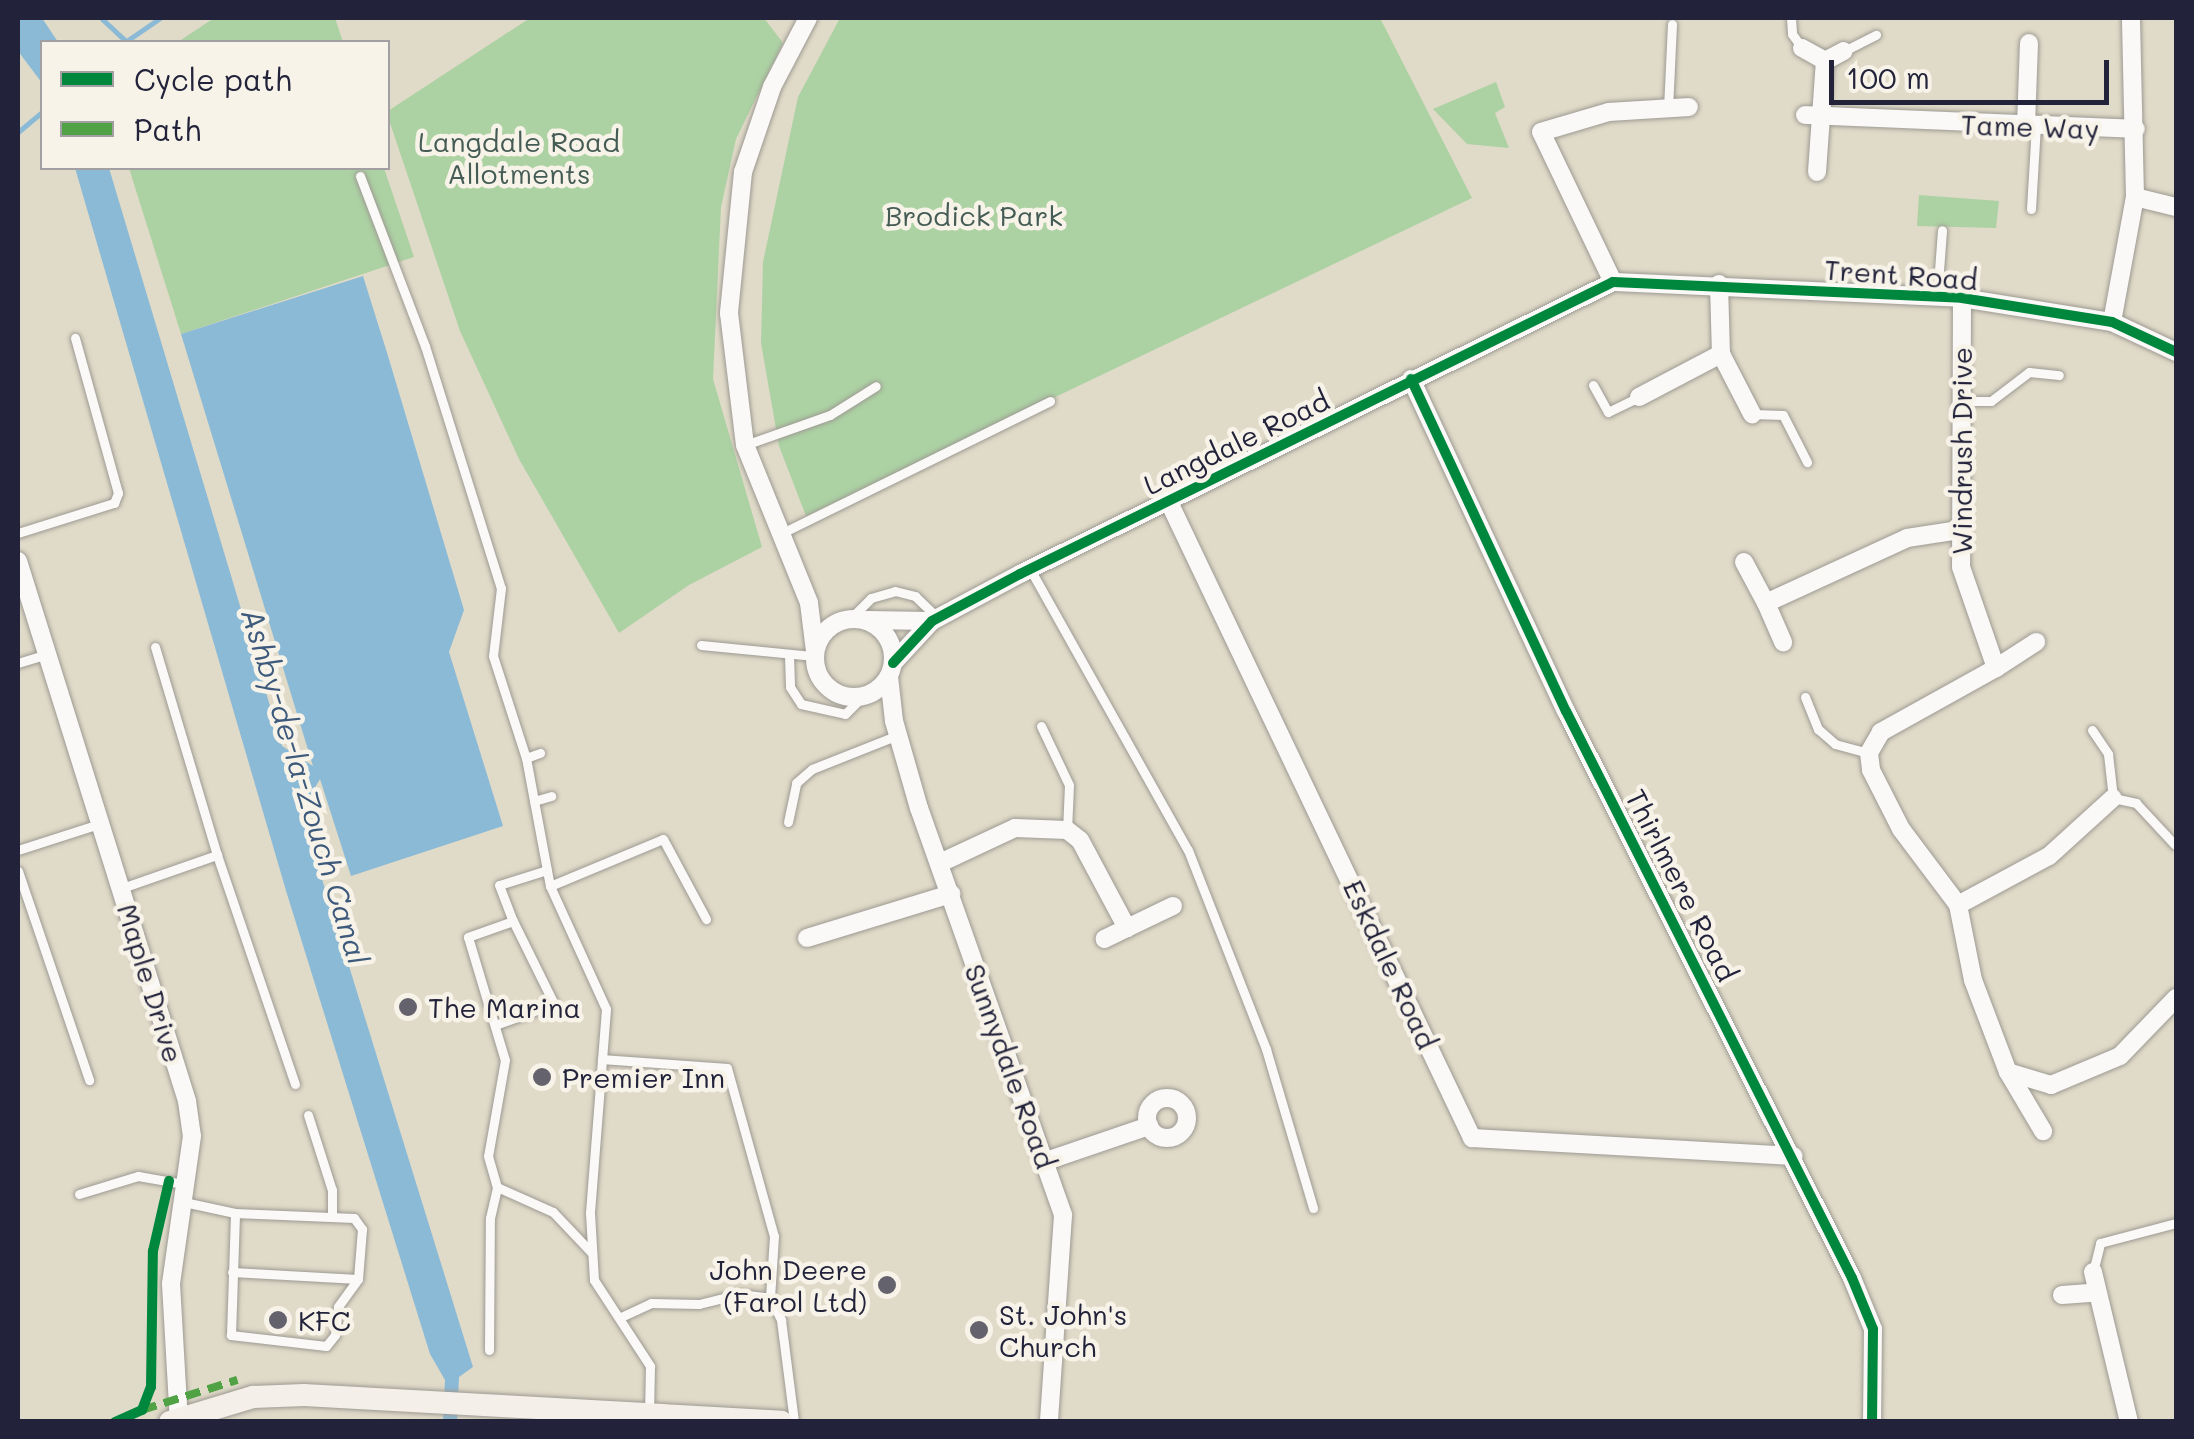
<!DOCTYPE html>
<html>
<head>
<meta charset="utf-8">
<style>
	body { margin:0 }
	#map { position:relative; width:2194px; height:1439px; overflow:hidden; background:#e0dac8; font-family:Mali,sans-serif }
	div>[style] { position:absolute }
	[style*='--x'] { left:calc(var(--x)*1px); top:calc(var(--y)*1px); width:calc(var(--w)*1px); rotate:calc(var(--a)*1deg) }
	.green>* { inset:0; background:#acd1a3 }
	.water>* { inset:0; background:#8bbad6 }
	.stream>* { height:5px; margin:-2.5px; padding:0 2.5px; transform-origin:2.5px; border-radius:2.5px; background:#8bbad6 }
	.roads { filter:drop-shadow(0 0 2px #9d9a93) drop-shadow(0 0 2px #9d9a93) }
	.service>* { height:9px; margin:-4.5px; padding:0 4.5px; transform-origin:4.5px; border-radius:4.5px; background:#faf9f7 }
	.minor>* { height:18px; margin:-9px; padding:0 9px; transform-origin:9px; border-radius:9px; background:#faf9f7 }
	.minor>.ring { margin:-9px; padding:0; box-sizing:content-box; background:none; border:18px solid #faf9f7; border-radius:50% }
	.secondary>* { height:22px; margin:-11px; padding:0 11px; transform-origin:11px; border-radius:11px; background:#f4f0e9 }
	.quiet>* { height:8px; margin-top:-4px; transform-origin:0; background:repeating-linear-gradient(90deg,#50a245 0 15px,transparent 0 23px) }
	.cycleway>* { height:10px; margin:-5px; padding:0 5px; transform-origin:5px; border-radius:5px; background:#00873e }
	.dots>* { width:28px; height:28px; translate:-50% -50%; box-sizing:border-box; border:5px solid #f7f3e8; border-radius:50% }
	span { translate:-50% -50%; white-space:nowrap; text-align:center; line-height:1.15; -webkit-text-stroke:9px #f7f3e8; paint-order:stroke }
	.street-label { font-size:28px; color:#22223b }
	.park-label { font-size:28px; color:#445c55 }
	.poi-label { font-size:28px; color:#22223b }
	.left { translate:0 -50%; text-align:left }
	.right { translate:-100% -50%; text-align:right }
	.water-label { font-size:30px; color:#3d597b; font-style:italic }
	.frame { position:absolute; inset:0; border:20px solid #22223b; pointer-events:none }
	.legend { position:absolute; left:40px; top:40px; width:350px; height:130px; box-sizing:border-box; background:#f7f3e8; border:2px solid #a29fa3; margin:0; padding:12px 18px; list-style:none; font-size:30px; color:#22223b }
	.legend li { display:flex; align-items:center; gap:20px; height:50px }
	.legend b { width:50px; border:2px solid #a29fa3 }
	.scale { position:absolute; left:1829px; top:60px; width:280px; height:45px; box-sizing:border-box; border:5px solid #22223b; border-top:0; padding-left:12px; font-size:30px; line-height:35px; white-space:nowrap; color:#22223b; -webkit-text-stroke:8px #f7f3e8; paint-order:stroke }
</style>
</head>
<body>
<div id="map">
	<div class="green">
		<i style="clip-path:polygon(214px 18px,335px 18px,343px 42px,178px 42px)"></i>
		<i style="clip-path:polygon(530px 18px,764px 18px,783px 43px,736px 139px,721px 207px,713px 379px,762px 547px,689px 585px,619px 633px,519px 459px,460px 331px,388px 117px,388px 111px)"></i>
		<i style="clip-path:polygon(840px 18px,1380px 18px,1472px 198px,806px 516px,779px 446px,761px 343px,763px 262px,798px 97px)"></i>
		<i style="clip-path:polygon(1496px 82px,1505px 107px,1495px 113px,1509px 148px,1467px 144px,1433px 109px)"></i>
		<i style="clip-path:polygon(129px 168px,384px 168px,414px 257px,181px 334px)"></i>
		<i style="clip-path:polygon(1919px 195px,1999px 201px,1996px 228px,1917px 226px)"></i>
	</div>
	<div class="water">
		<i style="clip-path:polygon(18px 18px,42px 18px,58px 42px,42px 42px,42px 83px,18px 51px)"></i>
		<i style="clip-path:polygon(75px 168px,109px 168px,282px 746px,313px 766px,181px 334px,363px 276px,388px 356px,464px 610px,449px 652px,503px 826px,351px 876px,320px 779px,301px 811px,473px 1367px,459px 1377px,457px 1421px,443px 1421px,445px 1380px,430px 1354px,287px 894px)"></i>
	</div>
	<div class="stream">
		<i style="--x:101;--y:18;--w:34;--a:43"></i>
		<i style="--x:125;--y:42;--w:42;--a:-34.4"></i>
		<i style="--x:18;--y:132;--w:31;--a:-40"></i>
	</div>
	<div class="roads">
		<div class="service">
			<i style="--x:1791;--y:18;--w:16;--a:86"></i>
			<i style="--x:1792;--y:34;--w:17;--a:54"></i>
			<i style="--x:1844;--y:51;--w:36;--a:-27"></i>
			<i style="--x:1668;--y:109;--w:85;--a:-87.3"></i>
			<i style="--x:360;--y:176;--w:182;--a:69.1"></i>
			<i style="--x:425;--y:346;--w:254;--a:72.6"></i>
			<i style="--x:501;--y:588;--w:68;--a:96.7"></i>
			<i style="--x:493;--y:656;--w:107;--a:72.1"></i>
			<i style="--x:526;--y:758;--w:130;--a:79.4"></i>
			<i style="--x:550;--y:886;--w:135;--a:65.5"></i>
			<i style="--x:606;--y:1009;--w:205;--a:94.5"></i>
			<i style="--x:590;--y:1213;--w:67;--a:86.6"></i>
			<i style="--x:594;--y:1280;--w:103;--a:56.9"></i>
			<i style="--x:650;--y:1366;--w:46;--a:91.2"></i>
			<i style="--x:2031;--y:209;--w:83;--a:-86.6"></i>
			<i style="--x:1937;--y:297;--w:67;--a:-85.7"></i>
			<i style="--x:1593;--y:385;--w:31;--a:61"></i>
			<i style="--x:1608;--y:412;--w:34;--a:-26"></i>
			<i style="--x:1961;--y:401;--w:30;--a:0"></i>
			<i style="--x:1991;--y:401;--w:48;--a:-37.3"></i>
			<i style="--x:2029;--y:372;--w:30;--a:6"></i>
			<i style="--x:1752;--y:414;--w:31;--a:2"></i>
			<i style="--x:1783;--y:415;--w:53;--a:62.9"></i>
			<i style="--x:745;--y:445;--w:90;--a:-19.4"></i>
			<i style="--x:830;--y:415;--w:54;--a:-32.2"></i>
			<i style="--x:18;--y:533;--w:101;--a:-17.4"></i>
			<i style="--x:114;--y:503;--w:11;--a:-68"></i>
			<i style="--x:118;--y:493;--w:161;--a:-105.5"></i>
			<i style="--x:780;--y:534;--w:301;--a:-26.2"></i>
			<i style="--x:1030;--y:569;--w:322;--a:60.7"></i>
			<i style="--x:1188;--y:850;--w:214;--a:68.6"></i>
			<i style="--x:1266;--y:1049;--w:166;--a:73.5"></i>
			<i style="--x:851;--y:618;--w:28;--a:-45"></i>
			<i style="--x:871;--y:598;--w:25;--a:-16"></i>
			<i style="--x:895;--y:591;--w:21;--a:14"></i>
			<i style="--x:915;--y:596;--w:32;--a:44"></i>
			<i style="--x:701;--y:645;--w:114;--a:5.6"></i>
			<i style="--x:789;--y:656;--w:31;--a:88"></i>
			<i style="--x:790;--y:687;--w:20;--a:57"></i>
			<i style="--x:801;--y:704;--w:45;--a:12.8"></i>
			<i style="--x:845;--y:714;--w:24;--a:-45"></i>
			<i style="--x:18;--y:663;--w:31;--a:-17"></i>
			<i style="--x:1805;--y:697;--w:35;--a:68"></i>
			<i style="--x:1818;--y:729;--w:23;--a:41"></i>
			<i style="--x:1835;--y:744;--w:35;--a:15"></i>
			<i style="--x:1041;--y:726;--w:65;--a:64.6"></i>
			<i style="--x:1069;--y:785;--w:45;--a:92.5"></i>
			<i style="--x:2092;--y:730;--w:29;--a:56"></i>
			<i style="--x:2108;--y:754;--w:44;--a:83.5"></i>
			<i style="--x:2113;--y:798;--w:24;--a:12"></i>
			<i style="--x:2136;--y:803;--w:57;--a:47.1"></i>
			<i style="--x:526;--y:758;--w:15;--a:-20"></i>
			<i style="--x:534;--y:801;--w:18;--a:-16"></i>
			<i style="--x:788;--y:822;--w:40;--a:-78"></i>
			<i style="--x:796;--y:783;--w:21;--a:-41"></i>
			<i style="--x:812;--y:769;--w:92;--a:-21.6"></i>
			<i style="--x:18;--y:850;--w:85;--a:-17.8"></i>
			<i style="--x:217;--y:855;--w:242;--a:71.2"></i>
			<i style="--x:547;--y:870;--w:50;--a:162.6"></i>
			<i style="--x:499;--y:885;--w:39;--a:69"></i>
			<i style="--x:513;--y:921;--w:48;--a:160.4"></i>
			<i style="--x:468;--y:937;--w:128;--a:73.3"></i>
			<i style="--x:505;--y:1060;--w:97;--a:100"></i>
			<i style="--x:488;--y:1156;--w:32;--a:74"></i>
			<i style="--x:497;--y:1187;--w:61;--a:24.1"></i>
			<i style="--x:553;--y:1212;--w:57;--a:46.4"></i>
			<i style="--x:18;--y:871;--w:221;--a:71.2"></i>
			<i style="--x:550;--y:886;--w:122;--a:-22.6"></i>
			<i style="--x:663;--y:839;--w:91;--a:61.7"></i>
			<i style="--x:122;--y:888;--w:101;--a:-19.2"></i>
			<i style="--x:217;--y:855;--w:217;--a:-106.6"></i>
			<i style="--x:495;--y:1025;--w:63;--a:-19.6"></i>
			<i style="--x:554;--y:1004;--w:93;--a:-116.3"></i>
			<i style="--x:602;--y:1059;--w:125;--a:4.1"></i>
			<i style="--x:727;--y:1068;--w:174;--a:74.4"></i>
			<i style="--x:774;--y:1236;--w:62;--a:93.7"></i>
			<i style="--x:308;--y:1115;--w:79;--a:72.3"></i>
			<i style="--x:332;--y:1190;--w:27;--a:90"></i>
			<i style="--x:79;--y:1194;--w:62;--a:-17"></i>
			<i style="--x:138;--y:1176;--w:47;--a:9.9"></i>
			<i style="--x:184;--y:1202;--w:52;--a:12.2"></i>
			<i style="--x:235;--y:1213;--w:119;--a:2.4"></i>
			<i style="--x:354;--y:1218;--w:14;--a:54"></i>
			<i style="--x:362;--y:1229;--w:50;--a:94.6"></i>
			<i style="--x:358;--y:1279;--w:34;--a:126"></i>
			<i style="--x:338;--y:1307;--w:28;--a:96"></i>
			<i style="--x:335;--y:1335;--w:14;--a:129"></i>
			<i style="--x:326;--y:1346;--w:96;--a:-173.4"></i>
			<i style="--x:231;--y:1335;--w:122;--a:-88.1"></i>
			<i style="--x:232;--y:1272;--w:126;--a:3.2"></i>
			<i style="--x:2093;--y:1272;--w:30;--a:-76"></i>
			<i style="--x:2100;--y:1243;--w:79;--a:-14.7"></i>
			<i style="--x:621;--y:1317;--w:33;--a:-25"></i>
			<i style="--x:651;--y:1303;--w:48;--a:1.2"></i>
			<i style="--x:699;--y:1304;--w:41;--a:-14"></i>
			<i style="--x:739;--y:1294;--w:31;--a:7"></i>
			<i style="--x:770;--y:1298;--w:25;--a:63"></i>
			<i style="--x:781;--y:1320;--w:103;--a:82.7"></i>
			<i style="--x:489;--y:1350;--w:132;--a:-89.6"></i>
			<i style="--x:490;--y:1218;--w:32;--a:-77"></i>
		</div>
		<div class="minor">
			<i style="--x:808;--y:18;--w:78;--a:117.6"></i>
			<i style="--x:772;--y:87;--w:90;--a:108.8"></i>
			<i style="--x:743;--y:172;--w:142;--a:95.7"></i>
			<i style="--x:729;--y:313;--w:133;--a:83.1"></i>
			<i style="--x:745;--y:445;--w:170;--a:67.9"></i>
			<i style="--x:809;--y:603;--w:48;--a:82.9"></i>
			<i style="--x:1802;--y:48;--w:26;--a:29"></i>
			<i style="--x:1825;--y:61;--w:21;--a:-28"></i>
			<i style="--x:1805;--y:115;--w:331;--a:2.4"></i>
			<i style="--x:2026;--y:125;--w:82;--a:-87.9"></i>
			<i style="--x:1817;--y:172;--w:111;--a:-85.9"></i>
			<i style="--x:2135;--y:197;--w:42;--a:13.7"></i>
			<i style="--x:1613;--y:282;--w:166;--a:-115.6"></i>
			<i style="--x:1541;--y:132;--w:71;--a:-16.4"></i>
			<i style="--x:1609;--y:112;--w:80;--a:-3.6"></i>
			<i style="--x:1719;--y:284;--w:70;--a:88.4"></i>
			<i style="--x:1721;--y:354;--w:68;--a:62.7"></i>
			<i style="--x:1962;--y:298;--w:269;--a:90.2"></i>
			<i style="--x:1961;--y:567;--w:107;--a:70.9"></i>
			<i style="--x:1996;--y:668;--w:132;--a:150.9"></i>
			<i style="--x:1881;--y:732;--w:24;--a:120"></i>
			<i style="--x:1869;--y:753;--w:17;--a:83"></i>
			<i style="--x:1871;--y:770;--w:66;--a:63"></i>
			<i style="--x:1901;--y:829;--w:95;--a:53.1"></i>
			<i style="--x:1958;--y:905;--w:76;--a:78.7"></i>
			<i style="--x:1973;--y:980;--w:98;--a:69.2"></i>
			<i style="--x:2008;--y:1072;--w:45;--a:16.8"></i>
			<i style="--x:2051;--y:1085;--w:75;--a:-22.8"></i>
			<i style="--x:2120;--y:1056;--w:81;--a:-46"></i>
			<i style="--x:2112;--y:322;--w:127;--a:-79.6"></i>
			<i style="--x:2135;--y:197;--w:179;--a:-91.3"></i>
			<i style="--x:1411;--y:379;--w:366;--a:65"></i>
			<i style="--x:1566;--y:711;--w:635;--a:63.23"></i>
			<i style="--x:1852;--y:1278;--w:55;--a:67.6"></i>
			<i style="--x:1873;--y:1329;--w:93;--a:90.6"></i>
			<i style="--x:1639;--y:397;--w:93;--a:-27.7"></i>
			<i style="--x:1168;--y:500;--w:707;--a:64.52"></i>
			<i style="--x:1472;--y:1138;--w:322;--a:3.2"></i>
			<i style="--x:18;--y:561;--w:566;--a:72.62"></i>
			<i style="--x:187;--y:1101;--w:35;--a:82"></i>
			<i style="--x:192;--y:1136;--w:149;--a:98.1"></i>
			<i style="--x:171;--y:1284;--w:138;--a:86.7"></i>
			<i style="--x:1744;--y:562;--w:47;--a:61.8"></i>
			<i style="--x:1766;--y:603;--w:155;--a:-24.7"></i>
			<i style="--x:1907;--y:538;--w:53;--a:-8.7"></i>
			<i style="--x:1766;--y:603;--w:43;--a:66.4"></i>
			<i class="ring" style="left:815px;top:619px;width:60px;height:60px"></i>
			<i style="--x:867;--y:620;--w:64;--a:0.9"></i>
			<i style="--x:893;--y:663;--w:57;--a:-47.1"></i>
			<i style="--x:932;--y:621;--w:100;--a:-28.1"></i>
			<i style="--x:1020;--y:574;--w:661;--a:-26.22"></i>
			<i style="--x:1613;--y:282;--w:349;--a:2.6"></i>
			<i style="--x:1962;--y:298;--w:152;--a:9.1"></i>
			<i style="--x:2112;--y:322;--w:71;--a:25.1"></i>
			<i style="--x:1996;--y:668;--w:48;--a:-33"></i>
			<i style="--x:889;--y:677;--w:44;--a:83.5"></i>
			<i style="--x:894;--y:721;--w:91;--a:74"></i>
			<i style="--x:919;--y:808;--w:432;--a:70.5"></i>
			<i style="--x:1063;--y:1215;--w:207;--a:93.9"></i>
			<i style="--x:940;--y:863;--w:83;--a:-25"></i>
			<i style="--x:1015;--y:828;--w:52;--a:2.2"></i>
			<i style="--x:1067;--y:830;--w:16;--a:38"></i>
			<i style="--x:1080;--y:840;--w:100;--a:61.9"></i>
			<i style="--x:1127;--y:928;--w:25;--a:154"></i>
			<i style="--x:1958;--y:905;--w:103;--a:-28.3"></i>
			<i style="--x:2049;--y:856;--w:86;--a:-42.2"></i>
			<i style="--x:1127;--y:928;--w:51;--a:-25.6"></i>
			<i style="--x:807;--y:938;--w:151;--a:-17"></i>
			<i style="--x:2008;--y:1072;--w:69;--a:59.3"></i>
			<i class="ring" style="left:1147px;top:1098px;width:22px;height:22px"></i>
			<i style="--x:1046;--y:1161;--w:109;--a:-18.8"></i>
			<i style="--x:2093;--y:1272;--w:154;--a:76.5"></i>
			<i style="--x:2062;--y:1295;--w:31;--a:-4"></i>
		</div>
		<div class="secondary">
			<i style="--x:170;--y:1422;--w:87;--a:-16.8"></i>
			<i style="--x:253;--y:1397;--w:51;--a:-2.2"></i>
			<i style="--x:304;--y:1395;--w:478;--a:3.2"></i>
		</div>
	</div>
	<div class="quiet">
		<i style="--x:142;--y:1410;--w:100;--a:-17.5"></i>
	</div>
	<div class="cycleway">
		<i style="--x:1411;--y:379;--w:366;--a:65"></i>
		<i style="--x:1566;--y:711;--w:635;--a:63.23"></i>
		<i style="--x:1852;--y:1278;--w:55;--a:67.6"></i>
		<i style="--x:1873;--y:1329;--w:93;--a:90.6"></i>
		<i style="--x:893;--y:663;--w:57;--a:-47.1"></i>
		<i style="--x:932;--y:621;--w:100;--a:-28.1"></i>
		<i style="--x:1020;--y:574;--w:661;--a:-26.22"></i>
		<i style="--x:1613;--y:282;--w:349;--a:2.6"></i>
		<i style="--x:1962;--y:298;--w:152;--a:9.1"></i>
		<i style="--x:2112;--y:322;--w:71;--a:25.1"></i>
		<i style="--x:115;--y:1422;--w:30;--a:-24"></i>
		<i style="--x:142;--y:1410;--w:25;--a:-69"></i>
		<i style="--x:151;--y:1387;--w:136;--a:-89.2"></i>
		<i style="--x:153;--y:1251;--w:72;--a:-77.1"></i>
	</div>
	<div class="dots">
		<i style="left:408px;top:1007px;background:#64626c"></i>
		<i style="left:542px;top:1077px;background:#64626c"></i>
		<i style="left:887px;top:1285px;background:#64626c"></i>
		<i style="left:278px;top:1320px;background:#64626c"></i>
		<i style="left:979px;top:1330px;background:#64626c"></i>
	</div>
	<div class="street-label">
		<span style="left:2030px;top:126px;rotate:2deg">Tame Way</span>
		<span style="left:1901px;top:274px;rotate:4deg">Trent Road</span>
		<span style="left:1236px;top:442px;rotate:-26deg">Langdale Road</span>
		<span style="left:1961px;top:451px;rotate:-90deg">Windrush Drive</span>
		<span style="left:1682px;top:885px;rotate:63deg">Thirlmere Road</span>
		<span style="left:1391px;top:964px;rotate:65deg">Eskdale Road</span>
		<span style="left:151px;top:983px;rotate:73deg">Maple Drive</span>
		<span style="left:1011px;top:1066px;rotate:70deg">Sunnydale Road</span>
	</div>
	<div class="park-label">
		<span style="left:519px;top:157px">Langdale Road<br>Allotments</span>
		<span style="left:974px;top:215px">Brodick Park</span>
	</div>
	<div class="poi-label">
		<span class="left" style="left:428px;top:1007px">The Marina</span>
		<span class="left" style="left:562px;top:1077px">Premier Inn</span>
		<span class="right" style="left:867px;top:1285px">John Deere<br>(Farol Ltd)</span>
		<span class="left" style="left:999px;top:1330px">St. John's<br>Church</span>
		<span class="left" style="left:298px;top:1320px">KFC</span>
	</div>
	<div class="water-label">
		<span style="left:306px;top:786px;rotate:73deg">Ashby-de-la-Zouch Canal</span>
	</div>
	<div class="frame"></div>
	<ul class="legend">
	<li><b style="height:12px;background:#00873e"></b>Cycle path</li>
	<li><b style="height:12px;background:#50a245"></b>Path</li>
	</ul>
	<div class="scale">100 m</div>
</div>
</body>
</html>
